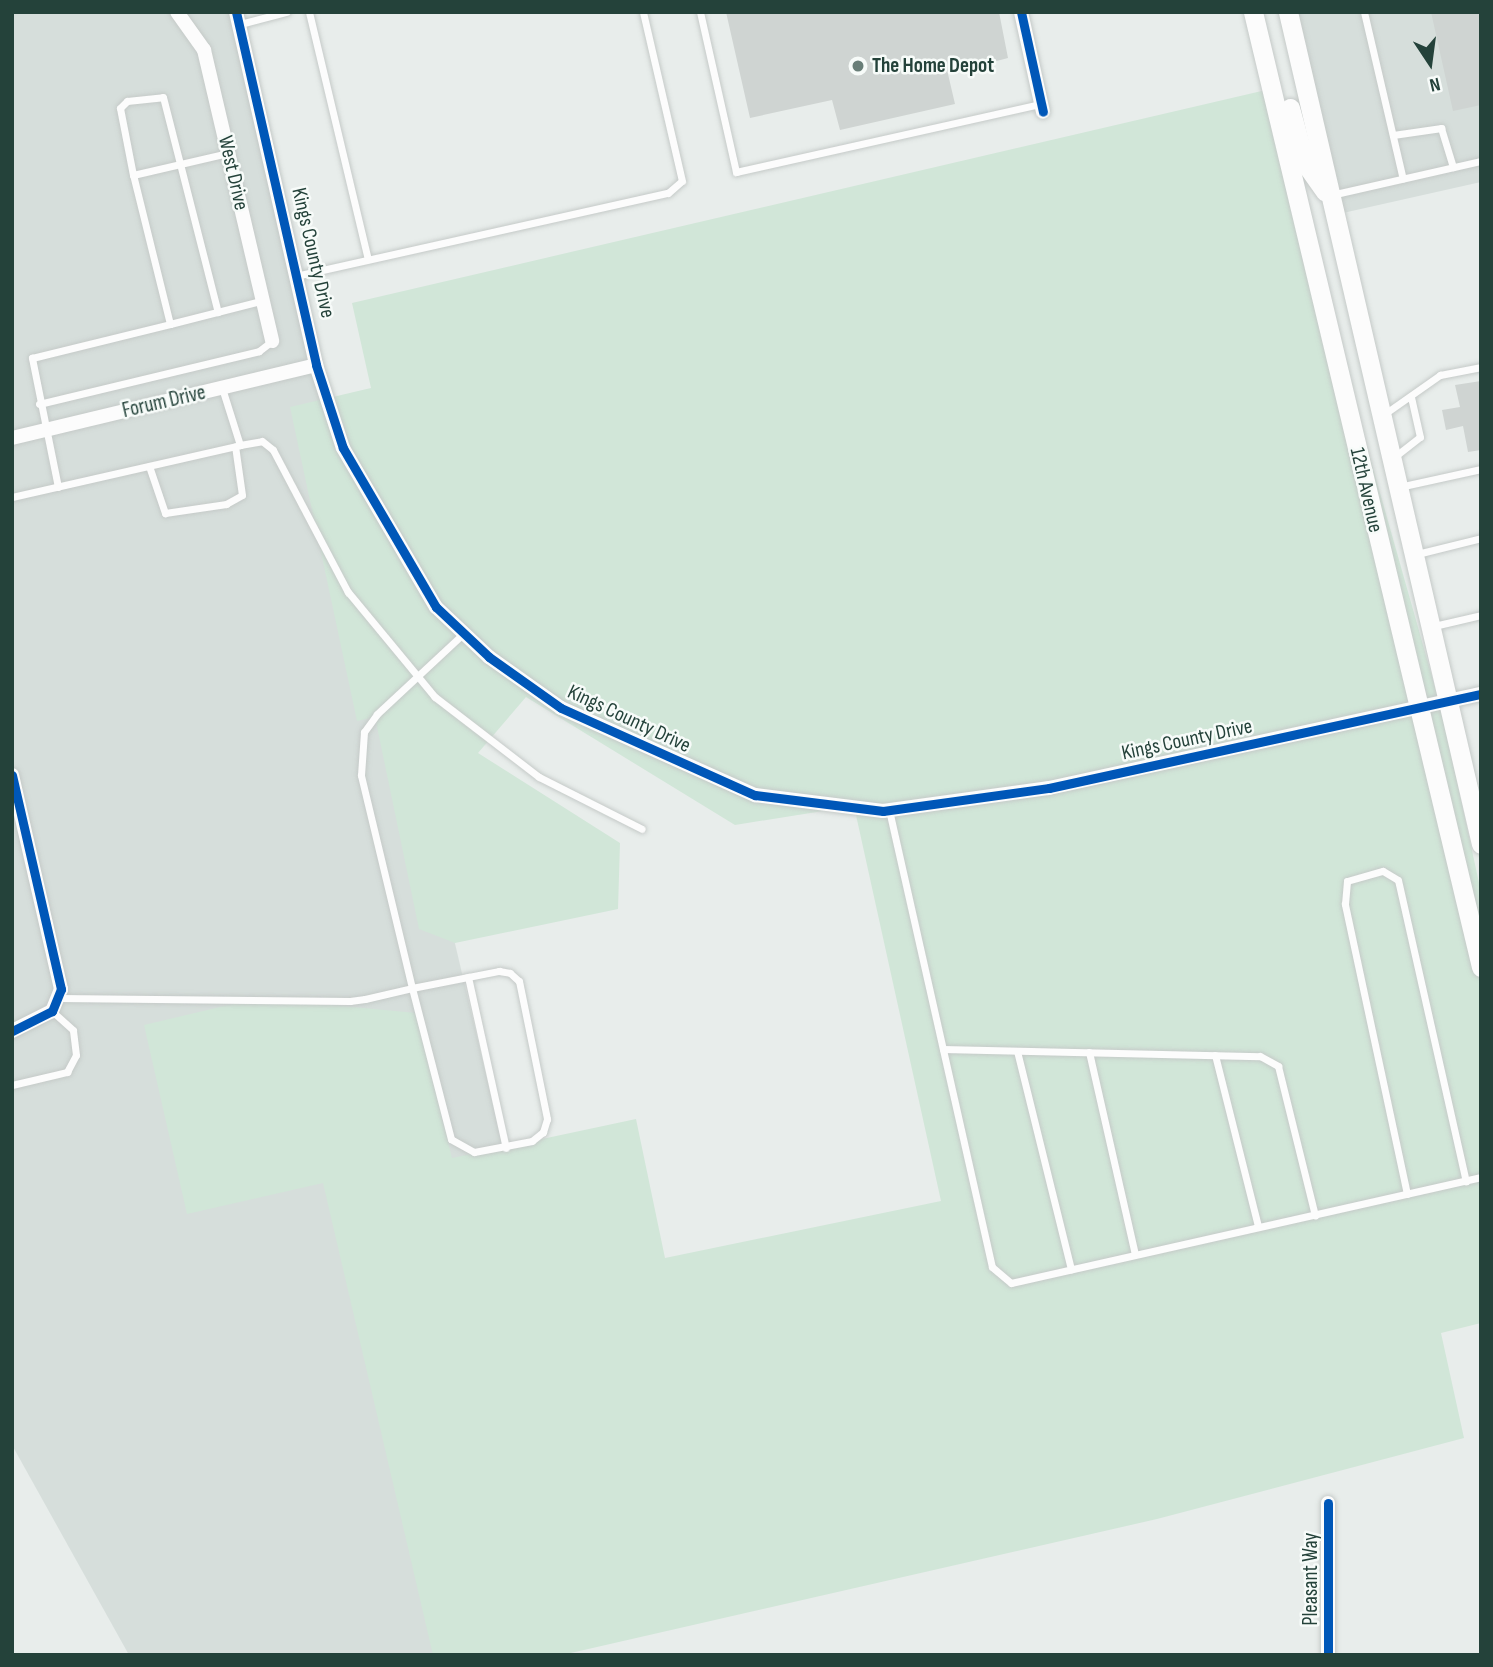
<!DOCTYPE html>
<html>
<head>
<meta charset="utf-8">
<style>
	body { margin:0 }
	#map { position:relative; width:1493px; height:1667px; overflow:hidden; background:#e8edeb; font-family:"Sofia Sans Condensed",sans-serif }
	div>[style] { position:absolute }
	[style*='--x'] { left:calc(var(--x)*1px); top:calc(var(--y)*1px); width:calc(var(--w)*1px); rotate:calc(var(--a)*1deg) }
	.built>* { inset:0; background:#d6dedb }
	.green>* { inset:0; background:#d1e6d8 }
	.building>* { inset:0; background:#cfd4d2 }
	.roads { filter:drop-shadow(0 0 2px #c5cac8) drop-shadow(0 0 2px #c5cac8) }
	.service>* { height:7px; margin:-3.5px; padding:0 3.5px; transform-origin:3.5px; border-radius:3.5px; background:#fcfcfc }
	.minor>* { height:14px; margin:-7px; padding:0 7px; transform-origin:7px; border-radius:7px; background:#fcfcfc }
	.secondary>* { height:19px; margin:-9.5px; padding:0 9.5px; transform-origin:9.5px; border-radius:9.5px; background:#fcfcfc }
	.cycleway>* { height:9px; margin:-4.5px; padding:0 4.5px; transform-origin:4.5px; border-radius:4.5px; background:#0057b8 }
	.dots>* { width:19px; height:19px; translate:-50% -50%; box-sizing:border-box; border:4px solid #f7fbf9; border-radius:50% }
	span { translate:-50% -50%; white-space:nowrap; text-align:center; line-height:1.15; -webkit-text-stroke:5px #f7fbf9; paint-order:stroke }
	.poi-label { font-size:21px; color:#24423a; font-weight:700 }
	.left { translate:0 -50%; text-align:left }
	.street-label { font-size:21px; color:#24423a }
	.frame { position:absolute; inset:0; border:14px solid #24423a; pointer-events:none }
	.north { position:absolute; left:1395px; top:28px; width:70px; height:70px; -webkit-text-stroke:5px #f7fbf9; paint-order:stroke; rotate:167deg; font-size:19px; font-weight:700; line-height:28px; text-align:center; color:#24423a }
	.north::after { content:''; display:block; margin:auto; width:24px; height:32px; background:#24423a; clip-path:polygon(50% 0,100% 100%,50% 72%,0 100%) }
</style>
</head>
<body>
<div id="map">
	<div class="built">
		<i style="clip-path:polygon(12px 12px,236px 12px,607px 1590px,460px 1655px,129px 1655px,12px 1445px)"></i>
		<i style="clip-path:polygon(1288px 12px,1481px 12px,1481px 182px,1334px 215px)"></i>
	</div>
	<div class="green">
		<i style="clip-path:polygon(1266px 90px,1442px 712px,1481px 892px,1481px 1323px,1441px 1333px,1464px 1438px,1157px 1519px,562px 1655px,433px 1655px,323px 1183px,187px 1214px,144px 1025px,258px 998px,416px 1013px,452px 1158px,636px 1119px,665px 1258px,941px 1201px,854px 806px,735px 825px,526px 697px,478px 753px,620px 843px,618px 909px,455px 943px,419px 929px,375px 717px,357px 721px,290px 407px,371px 388px,352px 303px)"></i>
	</div>
	<div class="building">
		<i style="clip-path:polygon(726px 12px,999px 12px,1008px 58px,948px 74px,955px 104px,840px 130px,832px 100px,750px 118px)"></i>
		<i style="clip-path:polygon(1431px 12px,1481px 12px,1481px 105px,1453px 111px)"></i>
		<i style="clip-path:polygon(1481px 381px,1481px 450px,1468px 452px,1463px 426px,1446px 430px,1442px 410px,1460px 407px,1455px 385px)"></i>
	</div>
	<div class="roads">
		<div class="service">
			<i style="--x:309;--y:12;--w:254;--a:76.6"></i>
			<i style="--x:700;--y:12;--w:164;--a:77.3"></i>
			<i style="--x:736;--y:172;--w:312;--a:-12.6"></i>
			<i style="--x:1364;--y:12;--w:171;--a:76.9"></i>
			<i style="--x:240;--y:24;--w:48;--a:-14.6"></i>
			<i style="--x:1393;--y:135;--w:49;--a:-8.3"></i>
			<i style="--x:1441;--y:128;--w:41;--a:72.9"></i>
			<i style="--x:133;--y:175;--w:68;--a:-101"></i>
			<i style="--x:120;--y:108;--w:10;--a:-45"></i>
			<i style="--x:127;--y:101;--w:36;--a:-6"></i>
			<i style="--x:163;--y:97;--w:222;--a:75.7"></i>
			<i style="--x:1331;--y:195;--w:154;--a:-12.8"></i>
			<i style="--x:300;--y:275;--w:377;--a:-12.6"></i>
			<i style="--x:668;--y:193;--w:18;--a:-41"></i>
			<i style="--x:682;--y:181;--w:173;--a:-103"></i>
			<i style="--x:170;--y:324;--w:97;--a:-14.3"></i>
			<i style="--x:222;--y:388;--w:60;--a:72.5"></i>
			<i style="--x:240;--y:445;--w:22;--a:-10"></i>
			<i style="--x:262;--y:441;--w:14;--a:39"></i>
			<i style="--x:273;--y:450;--w:161;--a:62.2"></i>
			<i style="--x:348;--y:592;--w:136;--a:50.4"></i>
			<i style="--x:435;--y:697;--w:131;--a:37.6"></i>
			<i style="--x:539;--y:777;--w:115;--a:26.8"></i>
			<i style="--x:39;--y:404;--w:226;--a:-13.5"></i>
			<i style="--x:259;--y:351;--w:16;--a:-38"></i>
			<i style="--x:1383;--y:415;--w:70;--a:-35.1"></i>
			<i style="--x:1440;--y:375;--w:42;--a:-11"></i>
			<i style="--x:1393;--y:458;--w:34;--a:-38"></i>
			<i style="--x:1420;--y:437;--w:41;--a:-102.7"></i>
			<i style="--x:149;--y:466;--w:50;--a:71.2"></i>
			<i style="--x:165;--y:513;--w:62;--a:-8.4"></i>
			<i style="--x:226;--y:504;--w:18;--a:-29"></i>
			<i style="--x:242;--y:495;--w:49;--a:-98.1"></i>
			<i style="--x:58;--y:487;--w:132;--a:-101.4"></i>
			<i style="--x:32;--y:358;--w:142;--a:-13.8"></i>
			<i style="--x:170;--y:324;--w:154;--a:-103.9"></i>
			<i style="--x:133;--y:175;--w:98;--a:-13"></i>
			<i style="--x:1399;--y:487;--w:84;--a:-12.4"></i>
			<i style="--x:12;--y:497;--w:234;--a:-12.8"></i>
			<i style="--x:1417;--y:554;--w:66;--a:-14"></i>
			<i style="--x:1434;--y:626;--w:48;--a:-13.2"></i>
			<i style="--x:889;--y:810;--w:468;--a:77.3"></i>
			<i style="--x:992;--y:1267;--w:25;--a:40"></i>
			<i style="--x:1011;--y:1283;--w:482;--a:-12.7"></i>
			<i style="--x:468;--y:977;--w:175;--a:77.5"></i>
			<i style="--x:59;--y:998;--w:291;--a:0.6"></i>
			<i style="--x:350;--y:1001;--w:15;--a:-8"></i>
			<i style="--x:365;--y:999;--w:48;--a:-13.2"></i>
			<i style="--x:412;--y:988;--w:89;--a:-11.1"></i>
			<i style="--x:499;--y:971;--w:11;--a:10"></i>
			<i style="--x:510;--y:973;--w:12;--a:42"></i>
			<i style="--x:519;--y:981;--w:141;--a:78.5"></i>
			<i style="--x:547;--y:1119;--w:14;--a:107"></i>
			<i style="--x:543;--y:1132;--w:14;--a:141"></i>
			<i style="--x:532;--y:1141;--w:59;--a:169.3"></i>
			<i style="--x:474;--y:1152;--w:26;--a:-151"></i>
			<i style="--x:451;--y:1139;--w:156;--a:-104.5"></i>
			<i style="--x:412;--y:988;--w:219;--a:-103.5"></i>
			<i style="--x:361;--y:775;--w:43;--a:-86"></i>
			<i style="--x:364;--y:732;--w:22;--a:-54"></i>
			<i style="--x:377;--y:714;--w:119;--a:-43"></i>
			<i style="--x:943;--y:1049;--w:317;--a:1.3"></i>
			<i style="--x:1260;--y:1056;--w:21;--a:29"></i>
			<i style="--x:1278;--y:1066;--w:154;--a:76.1"></i>
			<i style="--x:1017;--y:1051;--w:225;--a:76.1"></i>
			<i style="--x:1089;--y:1052;--w:207;--a:77.2"></i>
			<i style="--x:1215;--y:1055;--w:176;--a:75.9"></i>
			<i style="--x:12;--y:1085;--w:57;--a:-13.3"></i>
			<i style="--x:67;--y:1072;--w:19;--a:-62"></i>
			<i style="--x:76;--y:1055;--w:25;--a:-97"></i>
			<i style="--x:73;--y:1030;--w:28;--a:-138"></i>
			<i style="--x:1407;--y:1194;--w:297;--a:-102.1"></i>
			<i style="--x:1345;--y:904;--w:23;--a:-85"></i>
			<i style="--x:1347;--y:881;--w:37;--a:-16"></i>
			<i style="--x:1383;--y:871;--w:17;--a:31"></i>
			<i style="--x:1398;--y:880;--w:309;--a:77.3"></i>
		</div>
		<div class="minor">
			<i style="--x:177;--y:12;--w:47;--a:54.6"></i>
			<i style="--x:204;--y:50;--w:299;--a:76.8"></i>
			<i style="--x:236;--y:12;--w:362;--a:77.2"></i>
			<i style="--x:316;--y:365;--w:87;--a:72"></i>
			<i style="--x:343;--y:448;--w:184;--a:59.7"></i>
			<i style="--x:436;--y:607;--w:73;--a:43.3"></i>
			<i style="--x:489;--y:657;--w:88;--a:35.3"></i>
			<i style="--x:561;--y:708;--w:213;--a:24.2"></i>
			<i style="--x:755;--y:795;--w:129;--a:7.1"></i>
			<i style="--x:883;--y:811;--w:168;--a:-7.9"></i>
			<i style="--x:1049;--y:788;--w:442;--a:-12.3"></i>
			<i style="--x:1021;--y:12;--w:102;--a:77.6"></i>
			<i style="--x:12;--y:438;--w:313;--a:-13.5"></i>
			<i style="--x:12;--y:775;--w:220;--a:77.1"></i>
			<i style="--x:61;--y:989;--w:24;--a:112"></i>
			<i style="--x:52;--y:1011;--w:45;--a:153.4"></i>
			<i style="--x:1328;--y:1503;--w:152;--a:90"></i>
		</div>
		<div class="secondary">
			<i style="--x:1253;--y:12;--w:982;--a:76.57"></i>
			<i style="--x:1288;--y:12;--w:854;--a:76.94"></i>
			<i style="--x:1290;--y:108;--w:57;--a:74.7"></i>
			<i style="--x:1305;--y:163;--w:35;--a:55"></i>
		</div>
	</div>
	<div class="cycleway">
		<i style="--x:236;--y:12;--w:362;--a:77.2"></i>
		<i style="--x:316;--y:365;--w:87;--a:72"></i>
		<i style="--x:343;--y:448;--w:184;--a:59.7"></i>
		<i style="--x:436;--y:607;--w:73;--a:43.3"></i>
		<i style="--x:489;--y:657;--w:88;--a:35.3"></i>
		<i style="--x:561;--y:708;--w:213;--a:24.2"></i>
		<i style="--x:755;--y:795;--w:129;--a:7.1"></i>
		<i style="--x:883;--y:811;--w:168;--a:-7.9"></i>
		<i style="--x:1049;--y:788;--w:442;--a:-12.3"></i>
		<i style="--x:1021;--y:12;--w:102;--a:77.6"></i>
		<i style="--x:12;--y:775;--w:220;--a:77.1"></i>
		<i style="--x:61;--y:989;--w:24;--a:112"></i>
		<i style="--x:52;--y:1011;--w:45;--a:153.4"></i>
		<i style="--x:1328;--y:1503;--w:152;--a:90"></i>
	</div>
	<div class="dots">
		<i style="left:858px;top:66px;background:#697e78"></i>
	</div>
	<div class="poi-label">
		<span class="left" style="left:872px;top:66px">The Home Depot</span>
	</div>
	<div class="street-label">
		<span style="left:233px;top:173px;rotate:77deg">West Drive</span>
		<span style="left:313px;top:253px;rotate:77deg">Kings County Drive</span>
		<span style="left:164px;top:402px;rotate:-13deg">Forum Drive</span>
		<span style="left:1366px;top:490px;rotate:77deg">12th Avenue</span>
		<span style="left:629px;top:719px;rotate:25deg">Kings County Drive</span>
		<span style="left:1187px;top:740px;rotate:-12deg">Kings County Drive</span>
		<span style="left:1311px;top:1579px;rotate:-90deg">Pleasant Way</span>
	</div>
	<div class="frame"></div>
	<div class="north">N</div>
</div>
</body>
</html>
